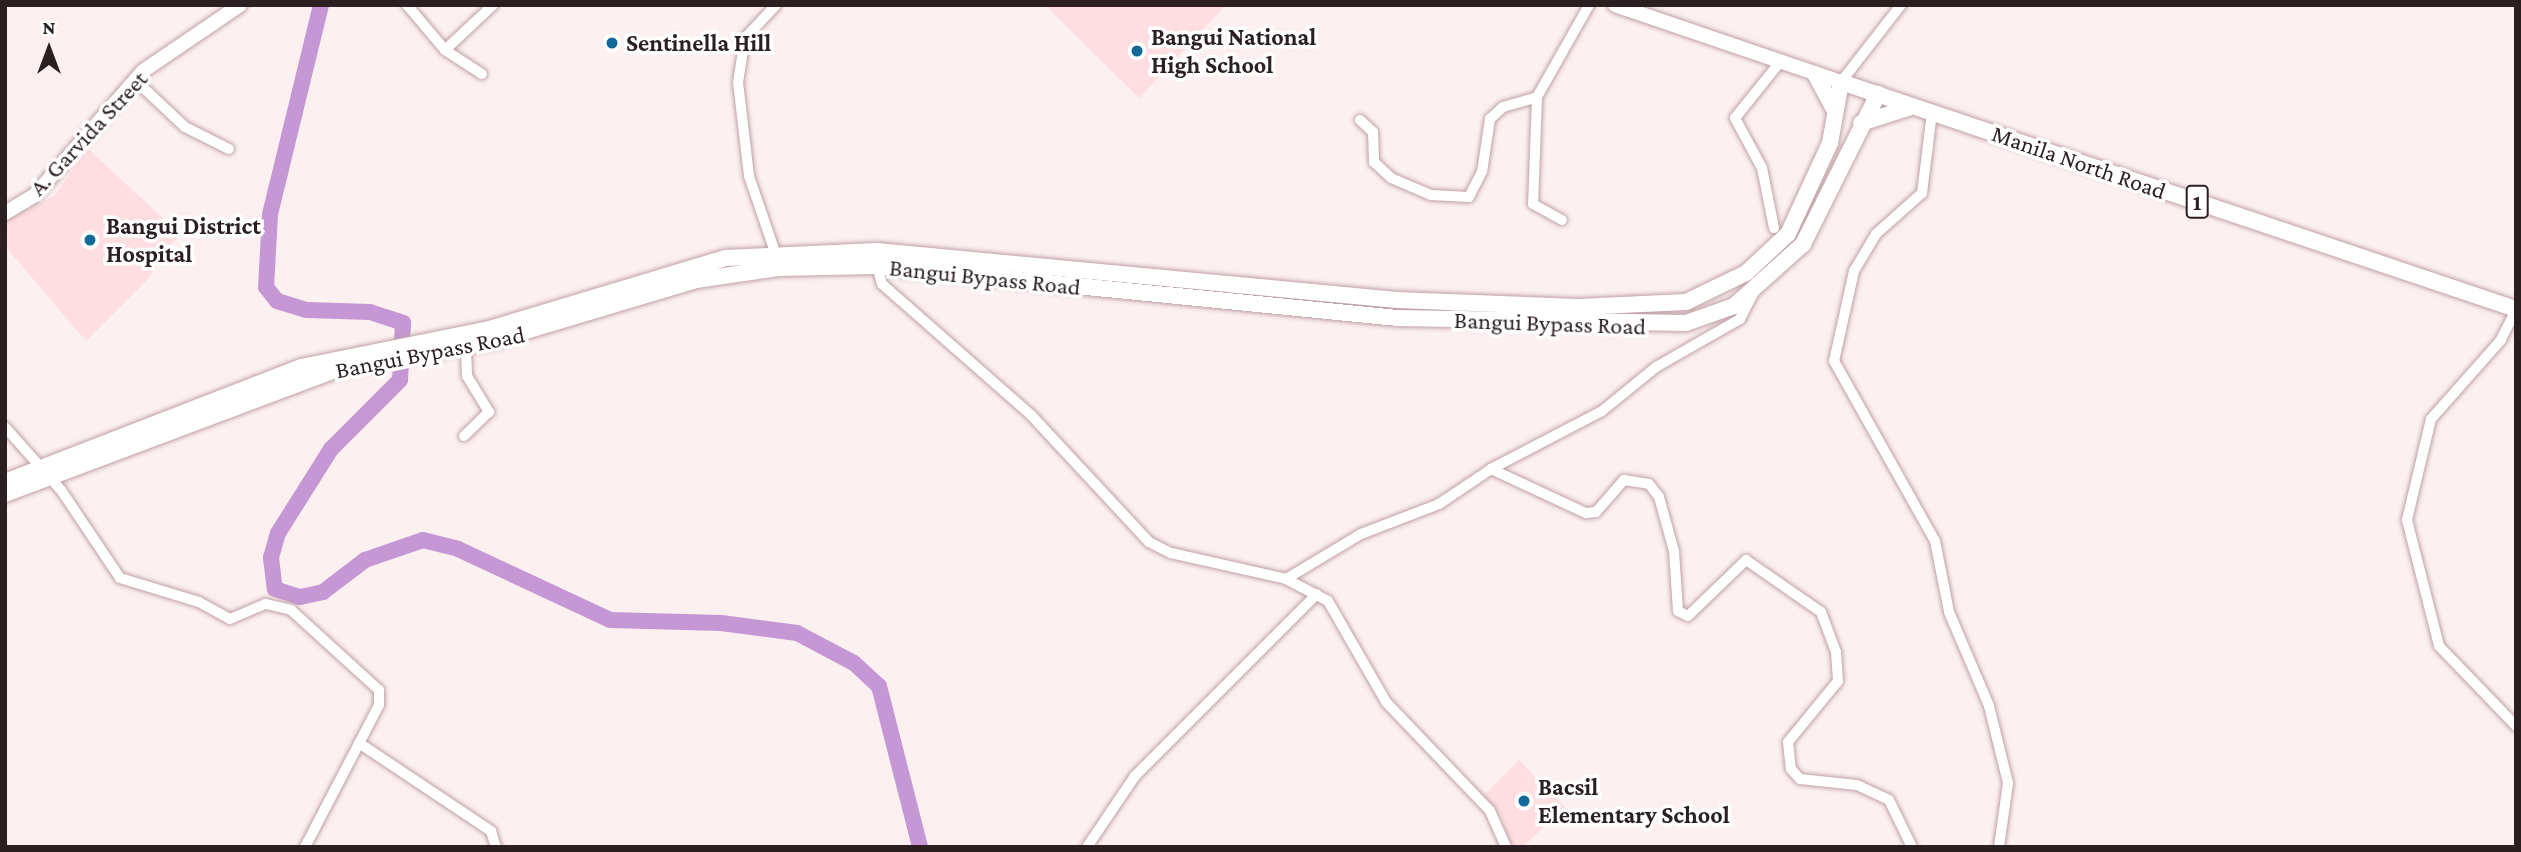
<!DOCTYPE html>
<html>
<head>
<meta charset="utf-8">
<style>
	body { margin:0 }
	#map { position:relative; width:2521px; height:852px; overflow:hidden; background:#fcf0f1; font-family:"Crimson Pro",serif }
	div>[style] { position:absolute }
	[style*='--x'] { left:calc(var(--x)*1px); top:calc(var(--y)*1px); width:calc(var(--w)*1px); rotate:calc(var(--a)*1deg) }
	.built>* { inset:0; background:#ffdee2 }
	.river>* { height:16px; margin:-8px; padding:0 8px; transform-origin:8px; border-radius:8px; background:#c597d4 }
	.roads { filter:drop-shadow(0 0 2px #bfa1a5) drop-shadow(0 0 2px #bfa1a5) }
	.minor>* { height:10px; margin:-5px; padding:0 5px; transform-origin:5px; border-radius:5px; background:#fff }
	.secondary>* { height:14px; margin:-7px; padding:0 7px; transform-origin:7px; border-radius:7px; background:#fff }
	.trunk>* { height:16px; margin:-8px; padding:0 8px; transform-origin:8px; border-radius:8px; background:#fff }
	.dots>* { width:19px; height:19px; translate:-50% -50%; box-sizing:border-box; border:4px solid #fff; border-radius:50% }
	span { translate:-50% -50%; white-space:nowrap; text-align:center; line-height:1.15; -webkit-text-stroke:7px #fff; paint-order:stroke }
	.shield-label span { padding:2px 5px; background:#fff; border:2px solid; border-radius:5px; -webkit-text-stroke-width:0 }
	.shield-label { font-size:23px; color:#2b1f21; font-weight:700 }
	.poi-label { font-size:24px; color:#2b1f21; font-weight:700 }
	.left { translate:0 -50%; text-align:left }
	.street-label { font-size:24px; color:#2b1f21 }
	.frame { position:absolute; inset:0; border:7px solid #2b1f21; pointer-events:none }
	.north { position:absolute; left:14px; top:14px; width:70px; height:70px; -webkit-text-stroke:5px #fff; paint-order:stroke; rotate:0deg; font-size:19px; font-weight:700; line-height:28px; text-align:center; color:#2b1f21 }
	.north::after { content:''; display:block; margin:auto; width:24px; height:32px; background:#2b1f21; clip-path:polygon(50% 0,100% 100%,50% 72%,0 100%) }
</style>
</head>
<body>
<div id="map">
	<div class="built">
		<i style="clip-path:polygon(1045px 5px,1226px 5px,1139px 98px)"></i>
		<i style="clip-path:polygon(88px 149px,180px 234px,146px 281px,86px 341px,5px 246px,5px 221px,54px 196px)"></i>
		<i style="clip-path:polygon(1519px 760px,1565px 807px,1523px 847px,1512px 847px,1502px 817px,1483px 796px)"></i>
	</div>
	<div class="river">
		<i style="--x:321;--y:5;--w:215;--a:103.7"></i>
		<i style="--x:270;--y:214;--w:73;--a:93.1"></i>
		<i style="--x:266;--y:287;--w:18;--a:52"></i>
		<i style="--x:277;--y:301;--w:31;--a:17"></i>
		<i style="--x:307;--y:310;--w:63;--a:1.8"></i>
		<i style="--x:370;--y:312;--w:35;--a:18"></i>
		<i style="--x:403;--y:323;--w:57;--a:93"></i>
		<i style="--x:400;--y:380;--w:98;--a:135"></i>
		<i style="--x:331;--y:449;--w:99;--a:122.2"></i>
		<i style="--x:278;--y:533;--w:26;--a:106"></i>
		<i style="--x:271;--y:558;--w:31;--a:83"></i>
		<i style="--x:275;--y:589;--w:26;--a:18"></i>
		<i style="--x:300;--y:597;--w:24;--a:-12"></i>
		<i style="--x:323;--y:592;--w:53;--a:-37.3"></i>
		<i style="--x:365;--y:560;--w:61;--a:-19"></i>
		<i style="--x:423;--y:540;--w:36;--a:14"></i>
		<i style="--x:458;--y:549;--w:168;--a:25"></i>
		<i style="--x:610;--y:620;--w:111;--a:1.5"></i>
		<i style="--x:721;--y:623;--w:77;--a:7.5"></i>
		<i style="--x:797;--y:633;--w:64;--a:27.8"></i>
		<i style="--x:854;--y:663;--w:34;--a:43"></i>
		<i style="--x:879;--y:686;--w:166;--a:75.7"></i>
	</div>
	<div class="roads">
		<div class="minor">
			<i style="--x:407;--y:5;--w:59;--a:49.8"></i>
			<i style="--x:445;--y:50;--w:44;--a:33"></i>
			<i style="--x:776;--y:5;--w:45;--a:133.2"></i>
			<i style="--x:745;--y:38;--w:45;--a:99"></i>
			<i style="--x:738;--y:82;--w:95;--a:83.3"></i>
			<i style="--x:749;--y:176;--w:87;--a:71.1"></i>
			<i style="--x:445;--y:50;--w:66;--a:-43.2"></i>
			<i style="--x:134;--y:79;--w:70;--a:43.3"></i>
			<i style="--x:185;--y:127;--w:49;--a:26.6"></i>
			<i style="--x:1841;--y:82;--w:98;--a:-52.1"></i>
			<i style="--x:1537;--y:97;--w:107;--a:92.1"></i>
			<i style="--x:1533;--y:204;--w:33;--a:29"></i>
			<i style="--x:1932;--y:112;--w:82;--a:97"></i>
			<i style="--x:1922;--y:193;--w:62;--a:138.3"></i>
			<i style="--x:1876;--y:234;--w:43;--a:120.7"></i>
			<i style="--x:1854;--y:271;--w:92;--a:102.5"></i>
			<i style="--x:1834;--y:361;--w:206;--a:60.7"></i>
			<i style="--x:1935;--y:541;--w:72;--a:78.8"></i>
			<i style="--x:1949;--y:612;--w:102;--a:66.9"></i>
			<i style="--x:1989;--y:706;--w:79;--a:76.1"></i>
			<i style="--x:2008;--y:783;--w:65;--a:98"></i>
			<i style="--x:1360;--y:120;--w:18;--a:43"></i>
			<i style="--x:1373;--y:132;--w:30;--a:88"></i>
			<i style="--x:1374;--y:162;--w:23;--a:43"></i>
			<i style="--x:1391;--y:178;--w:43;--a:23"></i>
			<i style="--x:1431;--y:195;--w:38;--a:3"></i>
			<i style="--x:1469;--y:197;--w:28;--a:-63"></i>
			<i style="--x:1482;--y:172;--w:54;--a:-81.4"></i>
			<i style="--x:1490;--y:119;--w:18;--a:-43"></i>
			<i style="--x:1503;--y:107;--w:35;--a:-16"></i>
			<i style="--x:1537;--y:97;--w:106;--a:-60.5"></i>
			<i style="--x:1774;--y:228;--w:61;--a:-101.3"></i>
			<i style="--x:1762;--y:168;--w:57;--a:-118.4"></i>
			<i style="--x:1735;--y:118;--w:72;--a:-51.2"></i>
			<i style="--x:876;--y:262;--w:23;--a:75"></i>
			<i style="--x:882;--y:284;--w:198;--a:41.3"></i>
			<i style="--x:1031;--y:415;--w:173;--a:47.1"></i>
			<i style="--x:1149;--y:542;--w:25;--a:27"></i>
			<i style="--x:1171;--y:553;--w:118;--a:12.7"></i>
			<i style="--x:1286;--y:579;--w:47;--a:27.6"></i>
			<i style="--x:1328;--y:601;--w:116;--a:60.1"></i>
			<i style="--x:1386;--y:702;--w:151;--a:46.3"></i>
			<i style="--x:1490;--y:811;--w:39;--a:66"></i>
			<i style="--x:2516;--y:310;--w:34;--a:117"></i>
			<i style="--x:2501;--y:340;--w:106;--a:131.5"></i>
			<i style="--x:2431;--y:419;--w:104;--a:103.4"></i>
			<i style="--x:2407;--y:520;--w:130;--a:75.7"></i>
			<i style="--x:2439;--y:646;--w:111;--a:46.1"></i>
			<i style="--x:5;--y:427;--w:84;--a:48.4"></i>
			<i style="--x:61;--y:490;--w:106;--a:56.2"></i>
			<i style="--x:120;--y:578;--w:83;--a:16.9"></i>
			<i style="--x:199;--y:602;--w:35;--a:29"></i>
			<i style="--x:230;--y:619;--w:39;--a:-23"></i>
			<i style="--x:266;--y:604;--w:26;--a:13"></i>
			<i style="--x:291;--y:610;--w:119;--a:42.3"></i>
			<i style="--x:379;--y:690;--w:15;--a:90"></i>
			<i style="--x:379;--y:705;--w:160;--a:117.5"></i>
			<i style="--x:464;--y:436;--w:35;--a:-44"></i>
			<i style="--x:489;--y:412;--w:42;--a:-121.4"></i>
			<i style="--x:467;--y:376;--w:34;--a:-92"></i>
			<i style="--x:1491;--y:469;--w:105;--a:24.9"></i>
			<i style="--x:1586;--y:513;--w:10;--a:-6"></i>
			<i style="--x:1596;--y:512;--w:43;--a:-48.8"></i>
			<i style="--x:1624;--y:480;--w:25;--a:9"></i>
			<i style="--x:1649;--y:484;--w:16;--a:52"></i>
			<i style="--x:1659;--y:497;--w:56;--a:74.5"></i>
			<i style="--x:1674;--y:551;--w:60;--a:86.2"></i>
			<i style="--x:1678;--y:611;--w:11;--a:27"></i>
			<i style="--x:1688;--y:616;--w:81;--a:-44"></i>
			<i style="--x:1746;--y:560;--w:91;--a:34.7"></i>
			<i style="--x:1821;--y:612;--w:43;--a:69.4"></i>
			<i style="--x:1836;--y:652;--w:29;--a:86"></i>
			<i style="--x:1838;--y:681;--w:79;--a:129.3"></i>
			<i style="--x:1788;--y:742;--w:27;--a:84"></i>
			<i style="--x:1791;--y:769;--w:13;--a:48"></i>
			<i style="--x:1800;--y:779;--w:57;--a:6"></i>
			<i style="--x:1857;--y:785;--w:35;--a:25"></i>
			<i style="--x:1889;--y:800;--w:52;--a:63.9"></i>
			<i style="--x:1286;--y:579;--w:87;--a:-31"></i>
			<i style="--x:1361;--y:534;--w:84;--a:-21"></i>
			<i style="--x:1439;--y:504;--w:63;--a:-33.9"></i>
			<i style="--x:1491;--y:469;--w:125;--a:-27.6"></i>
			<i style="--x:1602;--y:411;--w:70;--a:-39.2"></i>
			<i style="--x:1656;--y:367;--w:97;--a:-29.7"></i>
			<i style="--x:1740;--y:319;--w:31;--a:-63"></i>
			<i style="--x:359;--y:743;--w:159;--a:33.7"></i>
			<i style="--x:491;--y:831;--w:17;--a:73"></i>
			<i style="--x:1087;--y:847;--w:86;--a:-55.9"></i>
			<i style="--x:1135;--y:776;--w:257;--a:-45"></i>
		</div>
		<div class="secondary">
			<i style="--x:1615;--y:5;--w:239;--a:18.8"></i>
			<i style="--x:5;--y:213;--w:35;--a:-31"></i>
			<i style="--x:35;--y:195;--w:164;--a:-48.9"></i>
			<i style="--x:143;--y:71;--w:117;--a:-34.2"></i>
		</div>
		<div class="trunk">
			<i style="--x:1815;--y:74;--w:42;--a:61.6"></i>
			<i style="--x:1861;--y:123;--w:52;--a:-17.7"></i>
			<i style="--x:5;--y:482;--w:318;--a:-21.2"></i>
			<i style="--x:301;--y:367;--w:192;--a:-11.4"></i>
			<i style="--x:489;--y:329;--w:246;--a:-16.7"></i>
			<i style="--x:725;--y:258;--w:152;--a:-2.6"></i>
			<i style="--x:877;--y:251;--w:522;--a:5.38"></i>
			<i style="--x:1397;--y:300;--w:181;--a:2.2"></i>
			<i style="--x:1578;--y:307;--w:108;--a:-2.7"></i>
			<i style="--x:1686;--y:302;--w:67;--a:-25.8"></i>
			<i style="--x:1746;--y:273;--w:57;--a:-42.9"></i>
			<i style="--x:1788;--y:234;--w:100;--a:-65.2"></i>
			<i style="--x:1830;--y:143;--w:62;--a:-79.8"></i>
			<i style="--x:1841;--y:82;--w:712;--a:18.59"></i>
			<i style="--x:5;--y:494;--w:361;--a:-20.6"></i>
			<i style="--x:343;--y:367;--w:151;--a:-9.9"></i>
			<i style="--x:492;--y:341;--w:213;--a:-16.6"></i>
			<i style="--x:696;--y:280;--w:83;--a:-8.3"></i>
			<i style="--x:778;--y:268;--w:98;--a:-1.2"></i>
			<i style="--x:876;--y:266;--w:525;--a:5.69"></i>
			<i style="--x:1398;--y:318;--w:288;--a:1"></i>
			<i style="--x:1686;--y:323;--w:51;--a:-19.5"></i>
			<i style="--x:1734;--y:306;--w:93;--a:-41.9"></i>
			<i style="--x:1803;--y:244;--w:168;--a:-63.4"></i>
		</div>
	</div>
	<div class="dots">
		<i style="left:612px;top:43px;background:#136a9a"></i>
		<i style="left:1137px;top:51px;background:#136a9a"></i>
		<i style="left:90px;top:240px;background:#136a9a"></i>
		<i style="left:1524px;top:801px;background:#136a9a"></i>
	</div>
	<div class="shield-label">
		<span style="left:2197px;top:202px">1</span>
	</div>
	<div class="poi-label">
		<span class="left" style="left:1151px;top:51px">Bangui National<br>High School</span>
		<span class="left" style="left:626px;top:43px">Sentinella Hill</span>
		<span class="left" style="left:106px;top:240px">Bangui District<br>Hospital</span>
		<span class="left" style="left:1538px;top:801px">Bacsil<br>Elementary School</span>
	</div>
	<div class="street-label">
		<span style="left:88px;top:133px;rotate:-47deg">A. Garvida Street</span>
		<span style="left:2079px;top:162px;rotate:19deg">Manila North Road</span>
		<span style="left:985px;top:277px;rotate:6deg">Bangui Bypass Road</span>
		<span style="left:1550px;top:323px;rotate:2deg">Bangui Bypass Road</span>
		<span style="left:430px;top:352px;rotate:-11deg">Bangui Bypass Road</span>
	</div>
	<div class="frame"></div>
	<div class="north">N</div>
</div>
</body>
</html>
